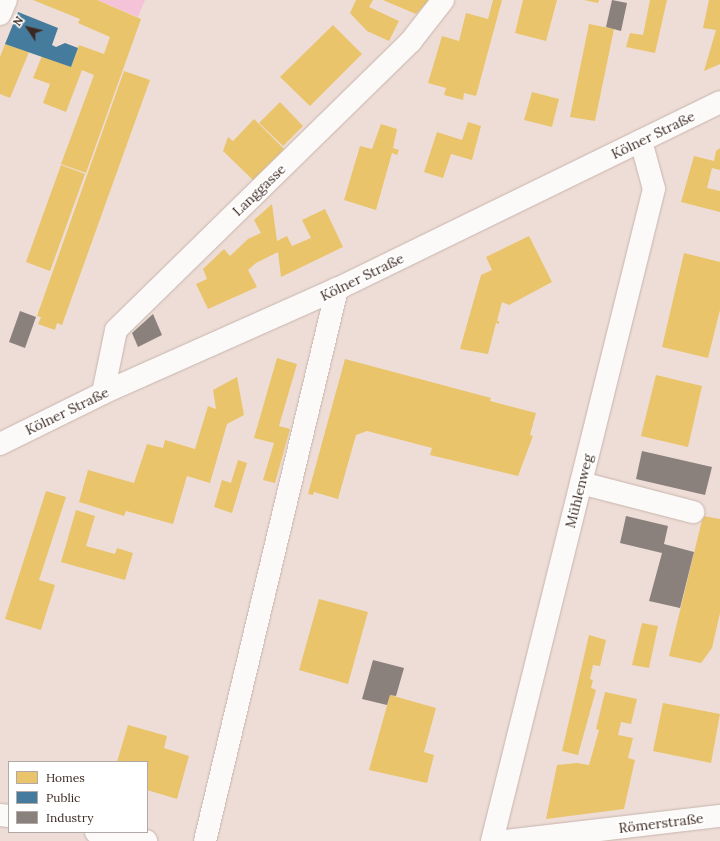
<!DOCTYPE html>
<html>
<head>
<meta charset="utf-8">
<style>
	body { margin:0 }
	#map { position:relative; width:720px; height:841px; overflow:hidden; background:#eeddd6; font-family:Lora,serif }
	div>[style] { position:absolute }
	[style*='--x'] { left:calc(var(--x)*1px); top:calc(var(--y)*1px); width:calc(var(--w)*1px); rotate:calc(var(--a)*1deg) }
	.green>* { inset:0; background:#f5c3d8 }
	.homes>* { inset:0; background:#e9c46a }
	.public>* { inset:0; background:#457b9d }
	.industry>* { inset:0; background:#8a817c }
	.roads { filter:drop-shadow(0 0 1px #c6b5ae) drop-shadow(0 0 1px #c6b5ae) }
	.minor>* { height:22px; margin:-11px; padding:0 11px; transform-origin:11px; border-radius:11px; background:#fcfaf9 }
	span { translate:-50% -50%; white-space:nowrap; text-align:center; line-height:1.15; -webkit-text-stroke:4px #fff; paint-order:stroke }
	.street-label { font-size:14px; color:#3c2820 }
	.legend { position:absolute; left:8px; top:761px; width:140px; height:72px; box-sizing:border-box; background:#fff; border:1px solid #b1a9a6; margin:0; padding:5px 7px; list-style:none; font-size:12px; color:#3c2820 }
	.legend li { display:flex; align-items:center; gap:8px; height:20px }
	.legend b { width:20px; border:1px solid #b1a9a6 }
	.north { position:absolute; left:8px; top:8px; width:40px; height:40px; -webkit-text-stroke:3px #fff; paint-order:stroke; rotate:305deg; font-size:11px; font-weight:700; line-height:16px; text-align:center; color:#3c2820 }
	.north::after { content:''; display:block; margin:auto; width:14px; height:18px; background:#3c2820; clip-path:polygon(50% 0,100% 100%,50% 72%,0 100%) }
</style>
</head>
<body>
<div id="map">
	<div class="green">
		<i style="clip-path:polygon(97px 0,145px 0,138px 17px)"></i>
	</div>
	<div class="homes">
		<i style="clip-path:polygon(33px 0,97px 0,141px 19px,86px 173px,61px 164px,94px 75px,82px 70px,66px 112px,43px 103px,50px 84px,33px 78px,42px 56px,71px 67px,79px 45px,104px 54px,110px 37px,78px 23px,80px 19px)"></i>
		<i style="clip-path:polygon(356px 0,373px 0,369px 7px,399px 21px,389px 41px,367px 31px,350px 13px)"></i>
		<i style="clip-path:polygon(383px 0,429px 0,416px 14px)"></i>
		<i style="clip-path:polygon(493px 0,502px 0,476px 96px,464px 93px,463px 100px,444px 95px,446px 88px,428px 83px,442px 36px,459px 41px,466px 13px,488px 19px)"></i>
		<i style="clip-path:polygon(523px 0,557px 0,546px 41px,515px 33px)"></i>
		<i style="clip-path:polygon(584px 0,599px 0,598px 3px)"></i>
		<i style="clip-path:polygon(650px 0,667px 0,655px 53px,626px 47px,630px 33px,643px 35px)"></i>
		<i style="clip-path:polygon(709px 0,720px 0,720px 64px,704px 71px,716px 30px,703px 28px)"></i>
		<i style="clip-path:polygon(589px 24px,614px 29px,595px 121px,570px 117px)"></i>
		<i style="clip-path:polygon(333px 25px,362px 54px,310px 106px,280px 77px)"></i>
		<i style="clip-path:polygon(5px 44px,29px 52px,10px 98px,0 94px,0 57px)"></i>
		<i style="clip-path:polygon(124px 71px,150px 80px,62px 325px,57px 323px,55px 330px,38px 324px,41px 317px,37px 316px)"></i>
		<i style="clip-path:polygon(532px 92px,559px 99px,552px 127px,524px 120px)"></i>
		<i style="clip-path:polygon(280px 102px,303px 126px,283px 146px,259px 123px)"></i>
		<i style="clip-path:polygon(254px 119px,284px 149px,253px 180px,223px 151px,228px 137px,233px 141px)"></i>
		<i style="clip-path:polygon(468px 122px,481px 126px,472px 160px,451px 154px,443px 178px,424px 172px,437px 132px,462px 140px)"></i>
		<i style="clip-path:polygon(381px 124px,397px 129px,393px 148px,399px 150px,397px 155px,392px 153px,376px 210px,344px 200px,360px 146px,372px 149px)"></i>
		<i style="clip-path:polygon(720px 148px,720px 170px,712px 168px,707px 188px,720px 191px,720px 212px,681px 202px,694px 156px,714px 161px,716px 151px)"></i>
		<i style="clip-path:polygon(61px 165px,85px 174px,50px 271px,26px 262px)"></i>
		<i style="clip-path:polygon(272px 204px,277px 241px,287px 236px,292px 246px,311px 238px,302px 220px,325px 209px,343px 247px,281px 277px,278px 252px,256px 263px,248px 270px,257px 287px,208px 309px,196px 284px,207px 279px,203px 269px,224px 249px,230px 256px,248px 239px,261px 233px,254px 220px)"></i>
		<i style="clip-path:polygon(529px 236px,552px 282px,509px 305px,502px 302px,497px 321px,499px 321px,499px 324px,496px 323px,488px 354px,460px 349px,481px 275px,492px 270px,486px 257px)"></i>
		<i style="clip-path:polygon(684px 253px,720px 262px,720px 310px,708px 358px,662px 347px)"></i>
		<i style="clip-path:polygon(277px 358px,297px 364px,279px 426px,290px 429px,275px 483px,263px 480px,274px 443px,254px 438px)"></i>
		<i style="clip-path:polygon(345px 359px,491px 398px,490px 401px,536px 413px,530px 435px,533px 436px,518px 476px,430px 455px,432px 448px,367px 431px,356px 435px,338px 499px,314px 492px,313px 495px,308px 494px)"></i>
		<i style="clip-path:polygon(656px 375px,702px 386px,688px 447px,641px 436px)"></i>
		<i style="clip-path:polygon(237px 377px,244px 415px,227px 424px,210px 483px,187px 476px,173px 524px,126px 511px,124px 516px,79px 502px,88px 470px,134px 483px,147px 444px,163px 448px,165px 440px,195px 449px,208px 406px,216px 409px,213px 390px)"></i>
		<i style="clip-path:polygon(238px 460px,247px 463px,232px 513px,214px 507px,222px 480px,231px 483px)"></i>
		<i style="clip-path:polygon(46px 491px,66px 497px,39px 580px,55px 585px,41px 630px,5px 619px)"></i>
		<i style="clip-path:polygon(76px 510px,95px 516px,86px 546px,115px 554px,117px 548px,133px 553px,125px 580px,61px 562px)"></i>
		<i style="clip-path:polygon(703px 516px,720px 519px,720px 613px,712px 648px,701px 663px,669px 656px)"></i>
		<i style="clip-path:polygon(319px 599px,368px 612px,348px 684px,299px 670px)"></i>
		<i style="clip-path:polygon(642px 623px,658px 626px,649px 668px,632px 665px)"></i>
		<i style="clip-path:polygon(589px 635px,606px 640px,600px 666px,593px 665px,590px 679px,593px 680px,591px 688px,596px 690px,578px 755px,562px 751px)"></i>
		<i style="clip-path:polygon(605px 692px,637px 699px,631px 724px,621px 722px,618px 735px,633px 738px,628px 758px,635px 760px,624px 809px,546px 819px,557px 765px,577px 763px,589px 765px,599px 730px,596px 729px)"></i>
		<i style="clip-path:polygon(390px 695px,436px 708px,424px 752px,434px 755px,427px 783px,369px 770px)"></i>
		<i style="clip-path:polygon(663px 703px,720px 714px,711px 763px,653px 751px)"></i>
		<i style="clip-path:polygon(128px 725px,167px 736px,164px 748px,189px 756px,177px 799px,147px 790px,147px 762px,117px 762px)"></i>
	</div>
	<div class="public">
		<i style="clip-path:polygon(18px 12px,58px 28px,52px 45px,56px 47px,65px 43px,78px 48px,71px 67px,5px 44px)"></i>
	</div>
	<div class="industry">
		<i style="clip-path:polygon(612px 0,627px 3px,621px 31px,606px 27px)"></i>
		<i style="clip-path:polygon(20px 311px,36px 317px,25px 348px,9px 342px)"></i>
		<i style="clip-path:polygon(153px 314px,162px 335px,138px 347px,132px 333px)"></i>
		<i style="clip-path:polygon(642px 451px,712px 467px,705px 495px,636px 479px)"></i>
		<i style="clip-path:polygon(626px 516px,668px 526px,664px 544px,694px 552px,680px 608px,649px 601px,662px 553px,620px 543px)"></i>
		<i style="clip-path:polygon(373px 660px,404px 668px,396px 696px,390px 695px,387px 705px,362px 699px)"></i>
	</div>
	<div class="roads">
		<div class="minor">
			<i style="--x:0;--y:14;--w:15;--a:-67"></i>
			<i style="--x:103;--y:393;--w:64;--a:-78.3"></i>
			<i style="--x:116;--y:330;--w:413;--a:-44.4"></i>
			<i style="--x:411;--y:41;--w:52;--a:-52"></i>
			<i style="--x:0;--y:444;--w:115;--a:-26.3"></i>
			<i style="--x:103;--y:393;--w:256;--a:-24"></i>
			<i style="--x:337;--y:289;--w:426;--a:-26"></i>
			<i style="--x:581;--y:483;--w:116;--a:14.5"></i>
			<i style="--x:0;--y:815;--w:9;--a:6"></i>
			<i style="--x:96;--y:832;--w:51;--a:10.2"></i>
			<i style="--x:205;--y:841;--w:568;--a:-76.55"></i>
			<i style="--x:492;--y:841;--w:672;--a:-76.05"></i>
			<i style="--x:654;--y:189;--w:50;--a:-105.2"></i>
			<i style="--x:506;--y:841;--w:215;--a:-6.7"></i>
		</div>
	</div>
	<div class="street-label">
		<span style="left:653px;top:135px;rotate:-26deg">Kölner Straße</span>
		<span style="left:259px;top:190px;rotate:-44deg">Langgasse</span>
		<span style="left:362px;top:277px;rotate:-26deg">Kölner Straße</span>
		<span style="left:67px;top:411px;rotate:-26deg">Kölner Straße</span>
		<span style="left:579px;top:491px;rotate:-76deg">Mühlenweg</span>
		<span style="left:661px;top:823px;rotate:-7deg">Römerstraße</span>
	</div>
	<ul class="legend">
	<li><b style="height:11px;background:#e9c46a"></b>Homes</li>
	<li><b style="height:11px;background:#457b9d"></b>Public</li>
	<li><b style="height:11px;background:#8a817c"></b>Industry</li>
	</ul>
	<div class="north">N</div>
</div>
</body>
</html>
